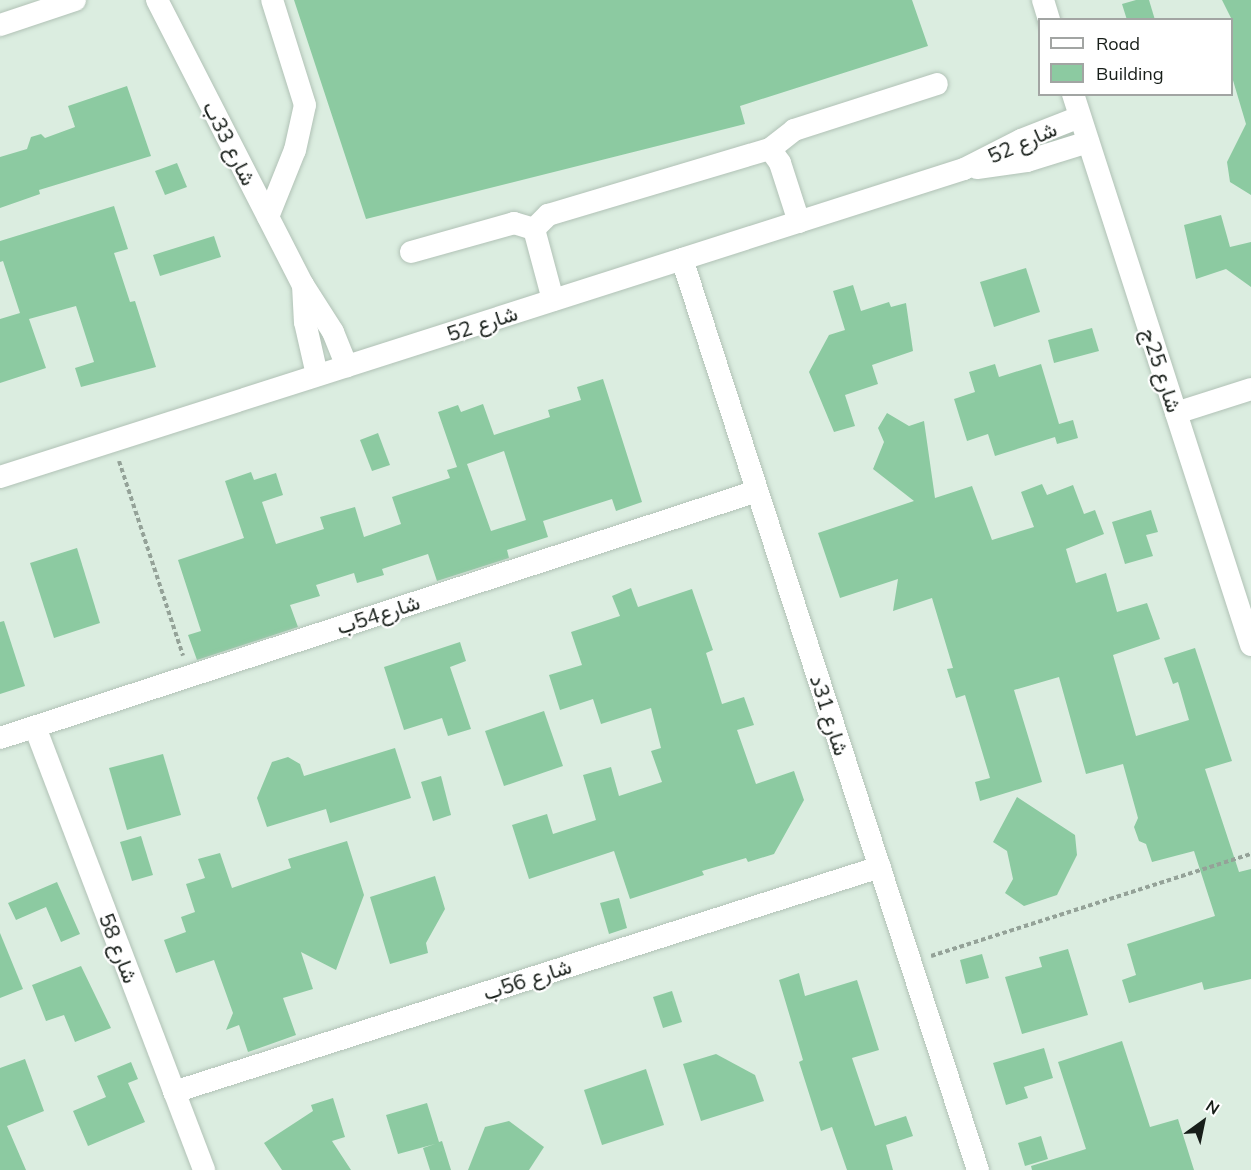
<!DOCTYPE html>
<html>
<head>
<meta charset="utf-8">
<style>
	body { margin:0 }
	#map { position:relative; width:1251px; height:1170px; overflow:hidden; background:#dbede0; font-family:Mulish,Vazirmatn,sans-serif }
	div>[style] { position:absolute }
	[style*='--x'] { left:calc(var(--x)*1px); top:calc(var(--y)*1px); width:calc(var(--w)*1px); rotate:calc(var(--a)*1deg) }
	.building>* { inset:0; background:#8ccaa1 }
	.path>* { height:4px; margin-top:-2px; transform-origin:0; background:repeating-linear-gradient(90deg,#94a298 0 4.5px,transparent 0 7.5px) }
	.roads { filter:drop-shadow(0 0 2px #b1c2b6) drop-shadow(0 0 2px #b1c2b6) }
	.minor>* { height:22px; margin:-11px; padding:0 11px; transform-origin:11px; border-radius:11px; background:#fff }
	span { translate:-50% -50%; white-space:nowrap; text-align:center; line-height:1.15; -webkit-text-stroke:4.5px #fff; paint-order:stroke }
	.street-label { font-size:21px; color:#171e19 }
	.legend { position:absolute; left:1038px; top:18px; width:195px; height:78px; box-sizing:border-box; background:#fff; border:2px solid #a2a5a3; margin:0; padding:8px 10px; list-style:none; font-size:18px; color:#171e19 }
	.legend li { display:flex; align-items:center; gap:12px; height:30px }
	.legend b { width:30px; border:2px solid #a2a5a3 }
	.north { position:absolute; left:1173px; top:1092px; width:60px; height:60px; -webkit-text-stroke:4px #fff; paint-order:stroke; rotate:33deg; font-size:16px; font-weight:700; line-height:24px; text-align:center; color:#171e19 }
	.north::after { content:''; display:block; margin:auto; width:21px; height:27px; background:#171e19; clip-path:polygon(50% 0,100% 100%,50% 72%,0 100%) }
</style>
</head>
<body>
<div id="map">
	<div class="building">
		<i style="clip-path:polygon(294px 0,912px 0,928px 46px,740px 106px,745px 124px,366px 219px)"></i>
		<i style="clip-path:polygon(1136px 0,1149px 0,1155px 20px,1127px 20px,1122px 4px)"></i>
		<i style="clip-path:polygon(1222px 0,1251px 0,1251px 195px,1230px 182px,1227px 162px,1246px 124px,1232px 77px,1232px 20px)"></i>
		<i style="clip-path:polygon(127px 86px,151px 156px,39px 190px,40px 194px,0 208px,0 157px,27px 149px,31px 137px,41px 134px,45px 138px,75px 127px,68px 106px)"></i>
		<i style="clip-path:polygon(177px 163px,187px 187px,165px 195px,155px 171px)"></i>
		<i style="clip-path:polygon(114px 206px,128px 249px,114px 253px,130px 302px,135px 301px,156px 367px,81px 387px,75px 368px,94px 362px,76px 306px,29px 319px,46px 368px,0 383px,0 319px,20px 313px,3px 261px,0 262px,0 241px)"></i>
		<i style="clip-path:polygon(1221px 215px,1230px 247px,1251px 242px,1251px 287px,1226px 269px,1196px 279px,1184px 225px)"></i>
		<i style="clip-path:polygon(214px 236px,221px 257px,160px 276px,153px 255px)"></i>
		<i style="clip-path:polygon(1026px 268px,1040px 312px,994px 327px,980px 282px)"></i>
		<i style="clip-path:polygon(853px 285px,861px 311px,889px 302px,891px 307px,906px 303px,913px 351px,872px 365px,878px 384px,845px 395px,855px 426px,834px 432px,809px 372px,829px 335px,845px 330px,833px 291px)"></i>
		<i style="clip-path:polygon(1092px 328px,1099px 351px,1054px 363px,1048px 340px)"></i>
		<i style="clip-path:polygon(995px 364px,999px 377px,1041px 364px,1059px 424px,1073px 420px,1078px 438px,1057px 444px,1055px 437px,995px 456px,988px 434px,967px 441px,954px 399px,975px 392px,969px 372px)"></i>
		<i style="clip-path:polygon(evenodd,603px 379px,642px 502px,616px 511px,612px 499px,543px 521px,548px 537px,507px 550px,509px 558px,437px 581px,428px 554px,382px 569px,384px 575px,357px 583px,354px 573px,316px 585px,320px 596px,290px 605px,298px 627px,197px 660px,188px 635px,201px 631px,178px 560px,244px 538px,225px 481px,251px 472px,254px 480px,276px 473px,283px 495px,262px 502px,276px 544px,324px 529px,320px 517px,355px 507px,364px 537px,401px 524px,392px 497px,450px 478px,447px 470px,457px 467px,438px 412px,458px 405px,461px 412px,483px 404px,494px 435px,550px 417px,548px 410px,581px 400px,577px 387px,603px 379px,504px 451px,526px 520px,491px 531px,467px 464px,504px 451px)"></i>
		<i style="clip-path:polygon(887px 413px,909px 426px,924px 421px,935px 498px,972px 486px,992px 540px,1034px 527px,1021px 492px,1042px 484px,1047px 495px,1073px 485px,1084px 514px,1095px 510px,1104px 534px,1066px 549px,1076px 583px,1106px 573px,1117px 612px,1147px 603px,1160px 639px,1113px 655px,1136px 736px,1189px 720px,1178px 682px,1173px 684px,1164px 658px,1195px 648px,1232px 761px,1205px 769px,1239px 872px,1251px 869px,1251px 979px,1204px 990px,1202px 982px,1129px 1003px,1122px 980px,1136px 975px,1127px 944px,1215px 916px,1194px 851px,1152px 862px,1146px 844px,1139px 841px,1134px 827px,1138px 818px,1123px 764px,1086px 774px,1059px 677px,1014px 690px,1042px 782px,980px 801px,975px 782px,990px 778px,965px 695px,956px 698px,947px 669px,953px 668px,932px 598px,893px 611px,898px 579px,840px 598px,818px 533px,914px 501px,873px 469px,884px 442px,878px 428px)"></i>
		<i style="clip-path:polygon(378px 433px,390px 465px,372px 471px,360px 440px)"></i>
		<i style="clip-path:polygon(1151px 510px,1158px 532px,1146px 535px,1153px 556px,1125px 564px,1112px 522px)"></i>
		<i style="clip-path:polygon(77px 548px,100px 623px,54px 638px,30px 563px)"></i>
		<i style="clip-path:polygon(631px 588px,638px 607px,692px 589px,713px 650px,706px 653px,722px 704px,744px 697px,754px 725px,737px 730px,756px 784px,794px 771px,804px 800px,774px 854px,748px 862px,746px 858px,702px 871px,704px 875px,630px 899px,614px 851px,529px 879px,512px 825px,547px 814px,553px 834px,596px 820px,583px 775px,611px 767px,619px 796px,662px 782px,651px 751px,661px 748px,651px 708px,601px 724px,593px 699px,560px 710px,549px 675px,582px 665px,571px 632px,620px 616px,612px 596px)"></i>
		<i style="clip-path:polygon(4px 621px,25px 686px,0 694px,0 622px)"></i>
		<i style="clip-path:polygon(460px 642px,466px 661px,450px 667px,471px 729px,448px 736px,442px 718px,404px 730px,384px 667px)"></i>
		<i style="clip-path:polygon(544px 711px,563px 766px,504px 786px,485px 731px)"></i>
		<i style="clip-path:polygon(395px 748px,411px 798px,330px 823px,326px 809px,267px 827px,257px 798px,272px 762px,288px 757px,300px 764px,304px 776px)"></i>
		<i style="clip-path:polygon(163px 754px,181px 815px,127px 830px,109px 768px)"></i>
		<i style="clip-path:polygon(441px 776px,451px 815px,433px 821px,421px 782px)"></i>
		<i style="clip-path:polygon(1017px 797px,1075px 835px,1077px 855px,1057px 895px,1024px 906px,1005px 893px,1013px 879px,1007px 851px,993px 842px)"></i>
		<i style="clip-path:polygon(141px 836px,153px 875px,132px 881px,120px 842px)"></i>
		<i style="clip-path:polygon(347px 841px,364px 895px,336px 970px,301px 952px,313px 989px,283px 998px,296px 1035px,248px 1052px,239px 1025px,226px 1030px,233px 1013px,214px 960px,176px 973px,164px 940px,186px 932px,181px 917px,195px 912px,186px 884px,205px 878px,198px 859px,220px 853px,232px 888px,291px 868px,288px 859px)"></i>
		<i style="clip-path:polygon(435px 876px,445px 909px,426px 943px,428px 953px,390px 964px,370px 897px)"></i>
		<i style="clip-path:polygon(57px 882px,80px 934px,61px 942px,46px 907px,16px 920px,8px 903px)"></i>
		<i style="clip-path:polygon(619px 898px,627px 928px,609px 934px,600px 903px)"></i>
		<i style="clip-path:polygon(0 933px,23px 989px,0 998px)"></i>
		<i style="clip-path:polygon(1068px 949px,1088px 1015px,1022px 1034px,1005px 977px,1042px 967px,1039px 957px)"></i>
		<i style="clip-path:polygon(982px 954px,989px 978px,966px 984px,960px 960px)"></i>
		<i style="clip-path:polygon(81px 966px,111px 1028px,75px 1042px,64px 1015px,46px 1021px,32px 985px)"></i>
		<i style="clip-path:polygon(799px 973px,805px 996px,857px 980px,879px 1050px,852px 1058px,875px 1126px,906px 1116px,913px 1136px,886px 1145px,893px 1170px,847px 1170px,832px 1127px,821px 1131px,799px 1062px,803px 1060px,779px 980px)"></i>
		<i style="clip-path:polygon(672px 991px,682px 1022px,663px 1028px,653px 997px)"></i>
		<i style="clip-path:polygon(1122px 1041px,1150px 1127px,1178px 1119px,1194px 1170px,1032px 1170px,1031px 1166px,1086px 1149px,1058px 1062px)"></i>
		<i style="clip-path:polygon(1044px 1048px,1053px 1078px,1024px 1087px,1028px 1098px,1006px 1105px,993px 1063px)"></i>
		<i style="clip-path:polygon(716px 1054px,755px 1075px,764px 1101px,701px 1121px,683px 1064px)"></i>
		<i style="clip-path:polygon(25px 1059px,44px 1111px,7px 1126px,26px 1170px,0 1170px,0 1068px)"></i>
		<i style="clip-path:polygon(131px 1062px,138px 1079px,128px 1083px,145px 1122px,88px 1146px,73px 1111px,106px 1097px,97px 1076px)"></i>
		<i style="clip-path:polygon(646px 1069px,664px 1125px,602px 1145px,584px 1090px)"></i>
		<i style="clip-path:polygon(333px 1098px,345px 1137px,332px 1141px,351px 1170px,282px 1170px,264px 1143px,313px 1111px,311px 1105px)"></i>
		<i style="clip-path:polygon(427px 1103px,439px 1142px,442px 1141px,451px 1170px,430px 1170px,423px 1148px,435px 1144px,398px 1154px,386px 1115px)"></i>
		<i style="clip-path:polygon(509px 1121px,544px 1147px,529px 1170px,468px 1170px,485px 1127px)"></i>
		<i style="clip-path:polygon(1041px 1136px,1048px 1159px,1025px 1166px,1018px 1143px)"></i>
	</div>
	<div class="path">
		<i style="--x:119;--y:461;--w:205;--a:71.8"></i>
		<i style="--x:931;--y:956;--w:336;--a:-17.7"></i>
	</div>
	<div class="roads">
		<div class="minor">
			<i style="--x:157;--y:0;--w:320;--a:62.9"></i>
			<i style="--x:303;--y:285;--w:56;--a:57.4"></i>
			<i style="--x:333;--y:332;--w:37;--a:68"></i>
			<i style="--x:1043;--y:0;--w:21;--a:73"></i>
			<i style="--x:0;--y:25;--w:79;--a:-18.4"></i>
			<i style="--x:1073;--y:94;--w:579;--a:72.1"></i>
			<i style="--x:770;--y:149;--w:31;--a:-38"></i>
			<i style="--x:794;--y:130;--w:150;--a:-17.8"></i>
			<i style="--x:977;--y:168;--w:50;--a:-8"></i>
			<i style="--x:1027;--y:161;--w:64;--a:-17.3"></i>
			<i style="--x:268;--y:217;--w:72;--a:-68.1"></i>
			<i style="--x:295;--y:150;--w:46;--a:-77.5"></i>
			<i style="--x:305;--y:105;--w:110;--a:-107.4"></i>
			<i style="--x:411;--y:252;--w:107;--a:-15.7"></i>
			<i style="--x:514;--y:223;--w:21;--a:17"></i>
			<i style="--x:682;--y:259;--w:958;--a:72"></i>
			<i style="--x:303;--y:285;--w:37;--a:87"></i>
			<i style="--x:305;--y:322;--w:54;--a:77.2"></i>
			<i style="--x:553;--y:300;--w:73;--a:-105"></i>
			<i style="--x:534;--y:229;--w:20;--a:-45"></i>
			<i style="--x:548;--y:215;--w:232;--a:-16.6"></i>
			<i style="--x:770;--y:149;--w:17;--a:54"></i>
			<i style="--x:780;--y:163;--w:62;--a:72.1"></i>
			<i style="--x:1176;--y:413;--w:79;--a:-17.7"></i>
			<i style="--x:0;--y:477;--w:1012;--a:-17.72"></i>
			<i style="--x:964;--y:169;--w:64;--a:-27"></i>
			<i style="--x:1021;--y:140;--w:63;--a:-21.3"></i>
			<i style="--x:35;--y:727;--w:474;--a:69.1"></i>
			<i style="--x:0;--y:738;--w:796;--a:-18.07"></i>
			<i style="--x:174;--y:1092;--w:741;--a:-17.68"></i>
		</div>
	</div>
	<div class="street-label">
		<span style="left:1022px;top:142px;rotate:-24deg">شارع 52</span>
		<span style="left:230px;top:143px;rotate:63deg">شارع 33ب</span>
		<span style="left:482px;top:323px;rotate:-18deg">شارع 52</span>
		<span style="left:1162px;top:370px;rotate:72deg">شارع 25ج</span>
		<span style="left:378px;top:614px;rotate:-18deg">شارع54ب</span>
		<span style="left:830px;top:715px;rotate:72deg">شارع 31د</span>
		<span style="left:119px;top:948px;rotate:69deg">شارع 58</span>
		<span style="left:527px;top:979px;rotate:-18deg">شارع 56ب</span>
	</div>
	<ul class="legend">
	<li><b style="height:8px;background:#fff"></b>Road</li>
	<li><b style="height:16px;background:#8ccaa1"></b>Building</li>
	</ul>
	<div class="north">N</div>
</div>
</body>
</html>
